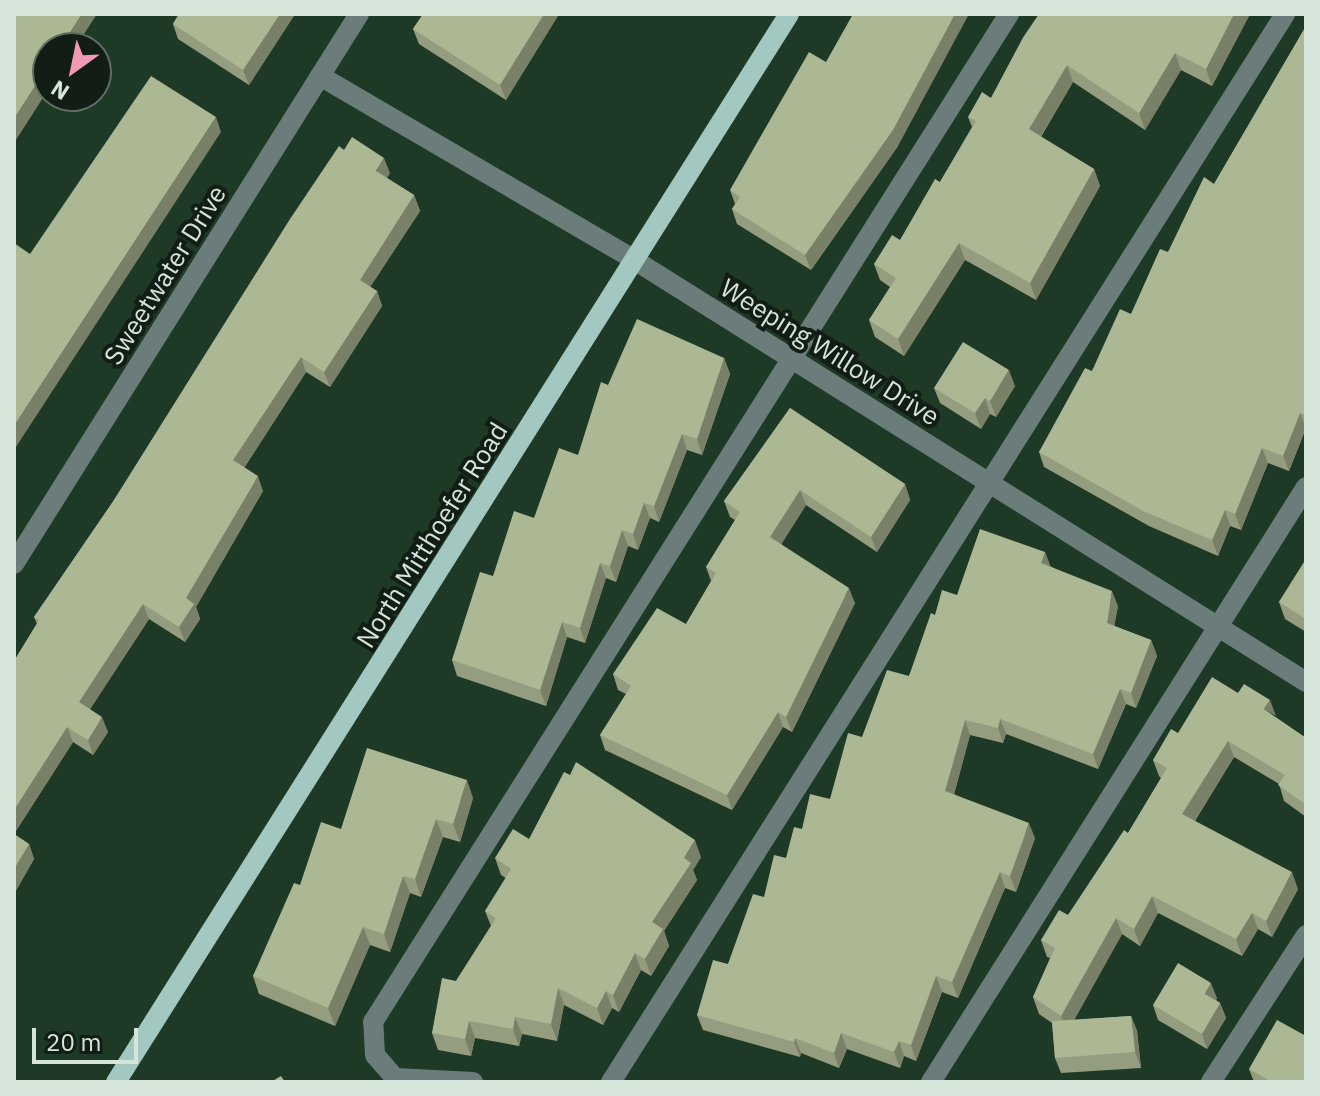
<!DOCTYPE html>
<html>
<head>
<meta charset="utf-8">
<style>
	body { margin:0 }
	#map { position:relative; width:1320px; height:1096px; overflow:hidden; background:#1e3926; font-family:"IBM Plex Sans",sans-serif }
	div>[style] { position:absolute }
	[style*='--x'] { left:calc(var(--x)*1px); top:calc(var(--y)*1px); width:calc(var(--w)*1px); rotate:calc(var(--a)*1deg) }
	.minor>* { height:20px; margin:-10px; padding:0 10px; transform-origin:10px; border-radius:10px; background:#6b7d7a }
	.major>* { height:20px; margin:-10px; padding:0 10px; transform-origin:10px; border-radius:10px; background:#a2c8c1 }
	.wall>* { inset:0; background:#949d7f }
	.shaded-wall>* { inset:0; background:#788068 }
	.building>* { inset:0; background:#acb794 }
	span { translate:-50% -50%; white-space:nowrap; text-align:center; line-height:1.15; -webkit-text-stroke:8px #111d15; paint-order:stroke }
	.street-label { font-size:26px; color:#d5e5d9 }
	.frame { position:absolute; inset:0; border:16px solid #d5e5d9; pointer-events:none }
	.north { position:absolute; left:32px; top:32px; width:80px; height:80px; box-sizing:border-box; background:#111d15; border:2px solid #5f6d63; border-radius:50%; rotate:213deg; font-size:22px; font-weight:700; line-height:32px; text-align:center; color:#d5e5d9 }
	.north::after { content:''; display:block; margin:auto; width:28px; height:36px; background:#f09ab6; clip-path:polygon(50% 0,100% 100%,50% 72%,0 100%) }
	.scale { position:absolute; left:32px; top:1028px; width:106px; height:36px; box-sizing:border-box; border:4px solid #d5e5d9; border-top:0; padding-left:10px; font-size:24px; line-height:28px; white-space:nowrap; color:#d5e5d9; -webkit-text-stroke:6px #111d15; paint-order:stroke }
</style>
</head>
<body>
<div id="map">
	<div class="minor">
		<i style="--x:320;--y:76;--w:366;--a:30.3"></i>
		<i style="--x:636;--y:261;--w:791;--a:32.14"></i>
		<i style="--x:14;--y:564;--w:649;--a:-57.9"></i>
		<i style="--x:473;--y:1082;--w:78;--a:-177.1"></i>
		<i style="--x:395;--y:1078;--w:30;--a:-131"></i>
		<i style="--x:375;--y:1055;--w:33;--a:-93"></i>
		<i style="--x:373;--y:1022;--w:1192;--a:-57.75"></i>
		<i style="--x:611;--y:1082;--w:1263;--a:-57.74"></i>
		<i style="--x:931;--y:1082;--w:703;--a:-57.78"></i>
		<i style="--x:1211;--y:1082;--w:175;--a:-57.1"></i>
	</div>
	<div class="major">
		<i style="--x:116;--y:1082;--w:1262;--a:-57.78"></i>
	</div>
	<div class="wall">
		<i style="clip-path:polygon(179px 14px,295px 14px,249px 85px,178px 39px,173px 24px)"></i>
		<i style="clip-path:polygon(423px 14px,559px 14px,506px 100px,419px 44px,413px 29px)"></i>
		<i style="clip-path:polygon(1250px 14px,1212px 86px,1181px 70px,1145px 130px,1073px 82px,1041px 137px,1094px 169px,1100px 186px,1036px 300px,965px 260px,904px 356px,875px 337px,869px 320px,890px 287px,880px 280px,874px 264px,900px 240px,940px 182px,972px 127px,968px 117px,991px 98px,1024px 36px)"></i>
		<i style="clip-path:polygon(1306px 26px,1306px 428px,1289px 471px,1268px 463px,1241px 530px,1230px 526px,1218px 556px,1149px 526px,1044px 467px,1039px 452px,1092px 371px,1131px 314px,1168px 252px,1214px 184px)"></i>
		<i style="clip-path:polygon(898px 146px,811px 270px,737px 224px,732px 209px,735px 204px,730px 190px)"></i>
		<i style="clip-path:polygon(390px 173px,387px 178px,414px 195px,420px 211px,370px 287px,377px 291px,382px 306px,330px 387px,306px 372px,244px 468px,263px 491px,196px 607px,200px 619px,185px 642px,149px 619px,90px 709px,108px 732px,93px 755px,73px 742px,14px 834px,29px 844px,34px 859px,14px 894px,14px 661px,37px 624px,34px 617px,112px 503px)"></i>
		<i style="clip-path:polygon(724px 358px,730px 374px,702px 455px,687px 450px,659px 522px,650px 518px,638px 550px,628px 546px,616px 582px,606px 578px,585px 643px,567px 637px,546px 706px,457px 676px,452px 660px,493px 576px,578px 455px,608px 385px)"></i>
		<i style="clip-path:polygon(1015px 386px,996px 417px,990px 414px,981px 429px,940px 403px,934px 388px)"></i>
		<i style="clip-path:polygon(790px 408px,905px 484px,910px 500px,877px 552px,806px 505px,781px 544px,855px 603px,792px 732px,783px 727px,732px 810px,605px 750px,600px 735px,626px 694px,618px 690px,613px 674px,686px 624px,711px 581px,706px 567px,735px 520px,730px 517px,724px 501px)"></i>
		<i style="clip-path:polygon(1045px 552px,1050px 566px,1118px 606px,1114px 626px,1151px 640px,1157px 656px,1136px 708px,1126px 704px,1098px 769px,1006px 734px,1003px 743px,970px 735px,954px 794px,1035px 838px,1016px 892px,1005px 888px,958px 998px,942px 992px,916px 1061px,904px 1056px,900px 1068px,847px 1049px,839px 1068px,801px 1053px,800px 1057px,703px 1030px,697px 1015px,728px 964px,802px 829px,830px 799px,862px 737px,909px 676px,935px 615px,957px 595px)"></i>
		<i style="clip-path:polygon(1306px 559px,1306px 632px,1285px 619px,1279px 602px)"></i>
		<i style="clip-path:polygon(1275px 717px,1306px 738px,1306px 817px,1284px 801px,1279px 784px,1234px 757px,1195px 821px,1298px 889px,1272px 937px,1258px 929px,1242px 956px,1158px 913px,1140px 946px,1122px 934px,1074px 1020px,1131px 1016px,1137px 1031px,1141px 1068px,1061px 1073px,1055px 1058px,1052px 1023px,1039px 1014px,1033px 997px,1050px 958px,1047px 957px,1041px 940px,1068px 915px,1128px 833px,1161px 778px,1159px 776px,1153px 760px,1178px 733px)"></i>
		<i style="clip-path:polygon(473px 798px,460px 842px,443px 837px,421px 897px,410px 893px,390px 952px,370px 945px,335px 1026px,259px 994px,253px 976px,300px 885px,341px 829px)"></i>
		<i style="clip-path:polygon(529px 839px,701px 857px,693px 870px,697px 880px,664px 931px,669px 946px,651px 976px,641px 970px,619px 1012px,612px 1008px,603px 1025px,564px 1005px,557px 1041px,522px 1034px,519px 1046px,475px 1038px,471px 1056px,438px 1050px,432px 1033px,456px 981px,491px 926px,485px 911px,506px 878px,501px 875px,495px 858px)"></i>
		<i style="clip-path:polygon(1217px 998px,1216px 1000px,1220px 1003px,1226px 1018px,1207px 1049px,1158px 1020px,1153px 1005px)"></i>
		<i style="clip-path:polygon(1249px 1069px,1306px 1082px,1254px 1082px)"></i>
	</div>
	<div class="shaded-wall">
		<i style="clip-path:polygon(82px 14px,97px 14px,75px 48px,60px 48px)"></i>
		<i style="clip-path:polygon(280px 14px,295px 14px,249px 85px,243px 70px)"></i>
		<i style="clip-path:polygon(544px 14px,559px 14px,506px 100px,500px 85px)"></i>
		<i style="clip-path:polygon(955px 14px,969px 14px,898px 146px,811px 270px,805px 255px)"></i>
		<i style="clip-path:polygon(1234px 14px,1250px 14px,1212px 86px,1206px 69px)"></i>
		<i style="clip-path:polygon(1175px 53px,1181px 70px,1145px 130px,1139px 113px)"></i>
		<i style="clip-path:polygon(1067px 65px,1073px 82px,1035px 146px,1029px 129px)"></i>
		<i style="clip-path:polygon(48px 66px,48px 90px,14px 143px,14px 119px)"></i>
		<i style="clip-path:polygon(216px 117px,221px 132px,14px 450px,14px 426px)"></i>
		<i style="clip-path:polygon(384px 158px,390px 173px,381px 186px,376px 171px)"></i>
		<i style="clip-path:polygon(1094px 169px,1100px 186px,1036px 300px,1030px 283px)"></i>
		<i style="clip-path:polygon(414px 195px,420px 211px,365px 295px,360px 280px)"></i>
		<i style="clip-path:polygon(959px 243px,965px 260px,904px 356px,898px 339px)"></i>
		<i style="clip-path:polygon(377px 291px,382px 306px,330px 387px,324px 372px)"></i>
		<i style="clip-path:polygon(301px 357px,306px 372px,239px 476px,233px 460px)"></i>
		<i style="clip-path:polygon(724px 358px,730px 374px,702px 455px,697px 439px)"></i>
		<i style="clip-path:polygon(1009px 370px,1015px 386px,996px 417px,990px 401px)"></i>
		<i style="clip-path:polygon(985px 398px,990px 414px,981px 429px,975px 413px)"></i>
		<i style="clip-path:polygon(1300px 413px,1306px 428px,1289px 471px,1283px 456px)"></i>
		<i style="clip-path:polygon(682px 434px,687px 450px,659px 522px,654px 506px)"></i>
		<i style="clip-path:polygon(1262px 448px,1268px 463px,1241px 530px,1235px 514px)"></i>
		<i style="clip-path:polygon(258px 476px,263px 491px,196px 607px,200px 619px,185px 642px,179px 627px,186px 598px)"></i>
		<i style="clip-path:polygon(905px 484px,910px 500px,877px 552px,871px 537px)"></i>
		<i style="clip-path:polygon(800px 490px,806px 505px,776px 553px,770px 537px)"></i>
		<i style="clip-path:polygon(644px 503px,650px 518px,638px 550px,633px 534px)"></i>
		<i style="clip-path:polygon(1225px 510px,1230px 526px,1218px 556px,1212px 540px)"></i>
		<i style="clip-path:polygon(622px 530px,628px 546px,616px 582px,610px 566px)"></i>
		<i style="clip-path:polygon(1045px 552px,1051px 568px,1041px 563px)"></i>
		<i style="clip-path:polygon(600px 563px,606px 578px,585px 643px,580px 628px)"></i>
		<i style="clip-path:polygon(849px 588px,855px 603px,792px 732px,786px 717px)"></i>
		<i style="clip-path:polygon(1112px 591px,1118px 606px,1112px 639px,1107px 623px)"></i>
		<i style="clip-path:polygon(143px 604px,149px 619px,85px 717px,79px 702px)"></i>
		<i style="clip-path:polygon(562px 622px,567px 637px,546px 706px,540px 690px)"></i>
		<i style="clip-path:polygon(1151px 640px,1157px 656px,1136px 708px,1131px 693px)"></i>
		<i style="clip-path:polygon(1120px 689px,1126px 704px,1098px 769px,1093px 754px)"></i>
		<i style="clip-path:polygon(1270px 700px,1276px 716px,1264px 709px)"></i>
		<i style="clip-path:polygon(778px 712px,783px 727px,732px 810px,727px 795px)"></i>
		<i style="clip-path:polygon(102px 717px,108px 732px,93px 755px,88px 740px)"></i>
		<i style="clip-path:polygon(1000px 719px,1006px 734px,1003px 743px,998px 728px)"></i>
		<i style="clip-path:polygon(965px 720px,970px 735px,951px 806px,945px 791px)"></i>
		<i style="clip-path:polygon(67px 727px,73px 742px,14px 834px,14px 810px)"></i>
		<i style="clip-path:polygon(1228px 741px,1234px 757px,1188px 831px,1182px 814px)"></i>
		<i style="clip-path:polygon(467px 780px,473px 798px,460px 842px,453px 824px)"></i>
		<i style="clip-path:polygon(436px 819px,443px 837px,421px 897px,415px 879px)"></i>
		<i style="clip-path:polygon(1029px 823px,1035px 838px,1016px 892px,1010px 876px)"></i>
		<i style="clip-path:polygon(695px 840px,701px 857px,693px 870px,697px 880px,664px 931px,669px 946px,651px 976px,645px 959px,652px 922px,684px 858px)"></i>
		<i style="clip-path:polygon(29px 844px,34px 859px,14px 894px,14px 869px)"></i>
		<i style="clip-path:polygon(1000px 872px,1005px 888px,958px 998px,952px 982px)"></i>
		<i style="clip-path:polygon(1292px 872px,1298px 889px,1272px 937px,1266px 921px)"></i>
		<i style="clip-path:polygon(403px 876px,410px 893px,390px 952px,384px 934px)"></i>
		<i style="clip-path:polygon(1152px 896px,1158px 913px,1140px 946px,1134px 929px)"></i>
		<i style="clip-path:polygon(1252px 913px,1258px 929px,1242px 956px,1236px 939px)"></i>
		<i style="clip-path:polygon(1116px 918px,1122px 934px,1067px 1033px,1061px 1016px)"></i>
		<i style="clip-path:polygon(363px 927px,370px 945px,335px 1026px,328px 1008px)"></i>
		<i style="clip-path:polygon(635px 953px,641px 970px,619px 1012px,613px 995px)"></i>
		<i style="clip-path:polygon(936px 976px,942px 992px,916px 1061px,911px 1045px)"></i>
		<i style="clip-path:polygon(1211px 983px,1217px 998px,1210px 1009px,1205px 994px)"></i>
		<i style="clip-path:polygon(558px 988px,564px 1005px,557px 1041px,551px 1024px)"></i>
		<i style="clip-path:polygon(606px 991px,612px 1008px,603px 1025px,597px 1008px)"></i>
		<i style="clip-path:polygon(1220px 1003px,1226px 1018px,1207px 1049px,1202px 1034px)"></i>
		<i style="clip-path:polygon(1131px 1016px,1137px 1031px,1141px 1068px,1135px 1052px)"></i>
		<i style="clip-path:polygon(515px 1017px,522px 1034px,519px 1046px,513px 1029px)"></i>
		<i style="clip-path:polygon(469px 1021px,475px 1038px,471px 1056px,465px 1039px)"></i>
		<i style="clip-path:polygon(841px 1033px,847px 1049px,839px 1068px,834px 1053px)"></i>
		<i style="clip-path:polygon(795px 1038px,801px 1053px,800px 1057px,794px 1042px)"></i>
		<i style="clip-path:polygon(899px 1041px,904px 1056px,900px 1068px,894px 1052px)"></i>
	</div>
	<div class="building">
		<i style="clip-path:polygon(14px 14px,82px 14px,60px 48px,48px 48px,48px 66px,14px 119px)"></i>
		<i style="clip-path:polygon(179px 14px,280px 14px,243px 70px,173px 24px)"></i>
		<i style="clip-path:polygon(423px 14px,544px 14px,500px 85px,413px 29px)"></i>
		<i style="clip-path:polygon(853px 14px,955px 14px,893px 130px,805px 255px,732px 209px,740px 197px,730px 190px,809px 52px,826px 62px)"></i>
		<i style="clip-path:polygon(1039px 14px,1234px 14px,1206px 69px,1175px 53px,1139px 113px,1067px 65px,1029px 129px,1094px 169px,1030px 283px,959px 243px,898px 339px,869px 320px,896px 278px,874px 264px,892px 235px,900px 240px,935px 179px,940px 182px,976px 121px,968px 117px,982px 92px,991px 98px,1024px 36px)"></i>
		<i style="clip-path:polygon(1306px 26px,1306px 415px,1300px 413px,1283px 456px,1262px 448px,1235px 514px,1225px 510px,1212px 540px,1143px 511px,1039px 452px,1085px 368px,1092px 371px,1120px 309px,1131px 314px,1160px 249px,1168px 252px,1204px 177px,1214px 184px)"></i>
		<i style="clip-path:polygon(151px 76px,216px 117px,14px 426px,14px 243px,30px 254px)"></i>
		<i style="clip-path:polygon(352px 137px,384px 158px,376px 171px,414px 195px,360px 280px,377px 291px,324px 372px,301px 357px,233px 460px,258px 476px,186px 598px,194px 604px,179px 627px,143px 604px,79px 702px,102px 717px,88px 740px,67px 727px,14px 810px,14px 661px,39px 620px,34px 617px,112px 503px,290px 219px,339px 146px,344px 150px)"></i>
		<i style="clip-path:polygon(637px 319px,724px 358px,697px 439px,682px 434px,654px 506px,644px 503px,633px 534px,622px 530px,610px 566px,600px 563px,580px 628px,562px 622px,540px 690px,452px 660px,480px 572px,493px 576px,514px 511px,534px 518px,559px 448px,578px 455px,601px 382px,608px 385px)"></i>
		<i style="clip-path:polygon(963px 342px,1009px 370px,990px 401px,985px 398px,975px 413px,934px 388px)"></i>
		<i style="clip-path:polygon(790px 408px,905px 484px,871px 537px,800px 490px,770px 537px,849px 588px,786px 717px,778px 712px,727px 795px,600px 735px,631px 686px,613px 674px,657px 608px,686px 624px,716px 573px,706px 567px,740px 512px,724px 501px)"></i>
		<i style="clip-path:polygon(980px 529px,1045px 552px,1041px 563px,1112px 591px,1107px 623px,1151px 640px,1131px 693px,1120px 689px,1093px 754px,1000px 719px,998px 728px,965px 720px,945px 791px,1029px 823px,1010px 876px,1000px 872px,952px 982px,936px 976px,911px 1045px,899px 1041px,894px 1052px,841px 1033px,834px 1053px,795px 1038px,794px 1042px,697px 1015px,713px 960px,728px 964px,753px 894px,764px 897px,774px 855px,786px 858px,794px 827px,802px 829px,810px 794px,830px 799px,848px 733px,862px 737px,887px 670px,909px 676px,931px 613px,935px 615px,942px 590px,957px 595px)"></i>
		<i style="clip-path:polygon(1306px 559px,1306px 619px,1279px 602px)"></i>
		<i style="clip-path:polygon(1212px 677px,1238px 693px,1244px 684px,1270px 700px,1264px 709px,1306px 738px,1306px 803px,1305px 804px,1278px 785px,1285px 775px,1228px 741px,1182px 814px,1292px 872px,1266px 921px,1252px 913px,1236px 939px,1152px 896px,1134px 929px,1116px 918px,1061px 1016px,1033px 997px,1055px 948px,1041px 940px,1059px 910px,1068px 915px,1124px 830px,1128px 833px,1167px 768px,1153px 760px,1171px 729px,1178px 733px)"></i>
		<i style="clip-path:polygon(367px 748px,467px 780px,453px 824px,436px 819px,415px 879px,403px 876px,384px 934px,363px 927px,328px 1008px,253px 976px,294px 883px,300px 885px,321px 822px,341px 829px)"></i>
		<i style="clip-path:polygon(576px 762px,695px 840px,684px 858px,691px 863px,652px 922px,663px 929px,645px 959px,635px 953px,613px 995px,606px 991px,597px 1008px,558px 988px,551px 1024px,515px 1017px,513px 1029px,469px 1021px,465px 1039px,432px 1033px,442px 978px,456px 981px,496px 918px,485px 911px,511px 869px,495px 858px,513px 829px,529px 839px,564px 772px,570px 775px)"></i>
		<i style="clip-path:polygon(14px 834px,29px 844px,14px 869px)"></i>
		<i style="clip-path:polygon(1178px 963px,1211px 983px,1205px 994px,1220px 1003px,1202px 1034px,1153px 1005px)"></i>
		<i style="clip-path:polygon(1131px 1016px,1135px 1052px,1055px 1058px,1052px 1021px)"></i>
		<i style="clip-path:polygon(1277px 1020px,1306px 1036px,1306px 1082px,1272px 1082px,1249px 1069px)"></i>
		<i style="clip-path:polygon(281px 1076px,285px 1082px,271px 1082px)"></i>
	</div>
	<div class="street-label">
		<span style="left:165px;top:275px;rotate:-58deg">Sweetwater Drive</span>
		<span style="left:830px;top:352px;rotate:32deg">Weeping Willow Drive</span>
		<span style="left:432px;top:535px;rotate:-58deg">North Mitthoefer Road</span>
	</div>
	<div class="frame"></div>
	<div class="north">N</div>
	<div class="scale">20 m</div>
</div>
</body>
</html>
